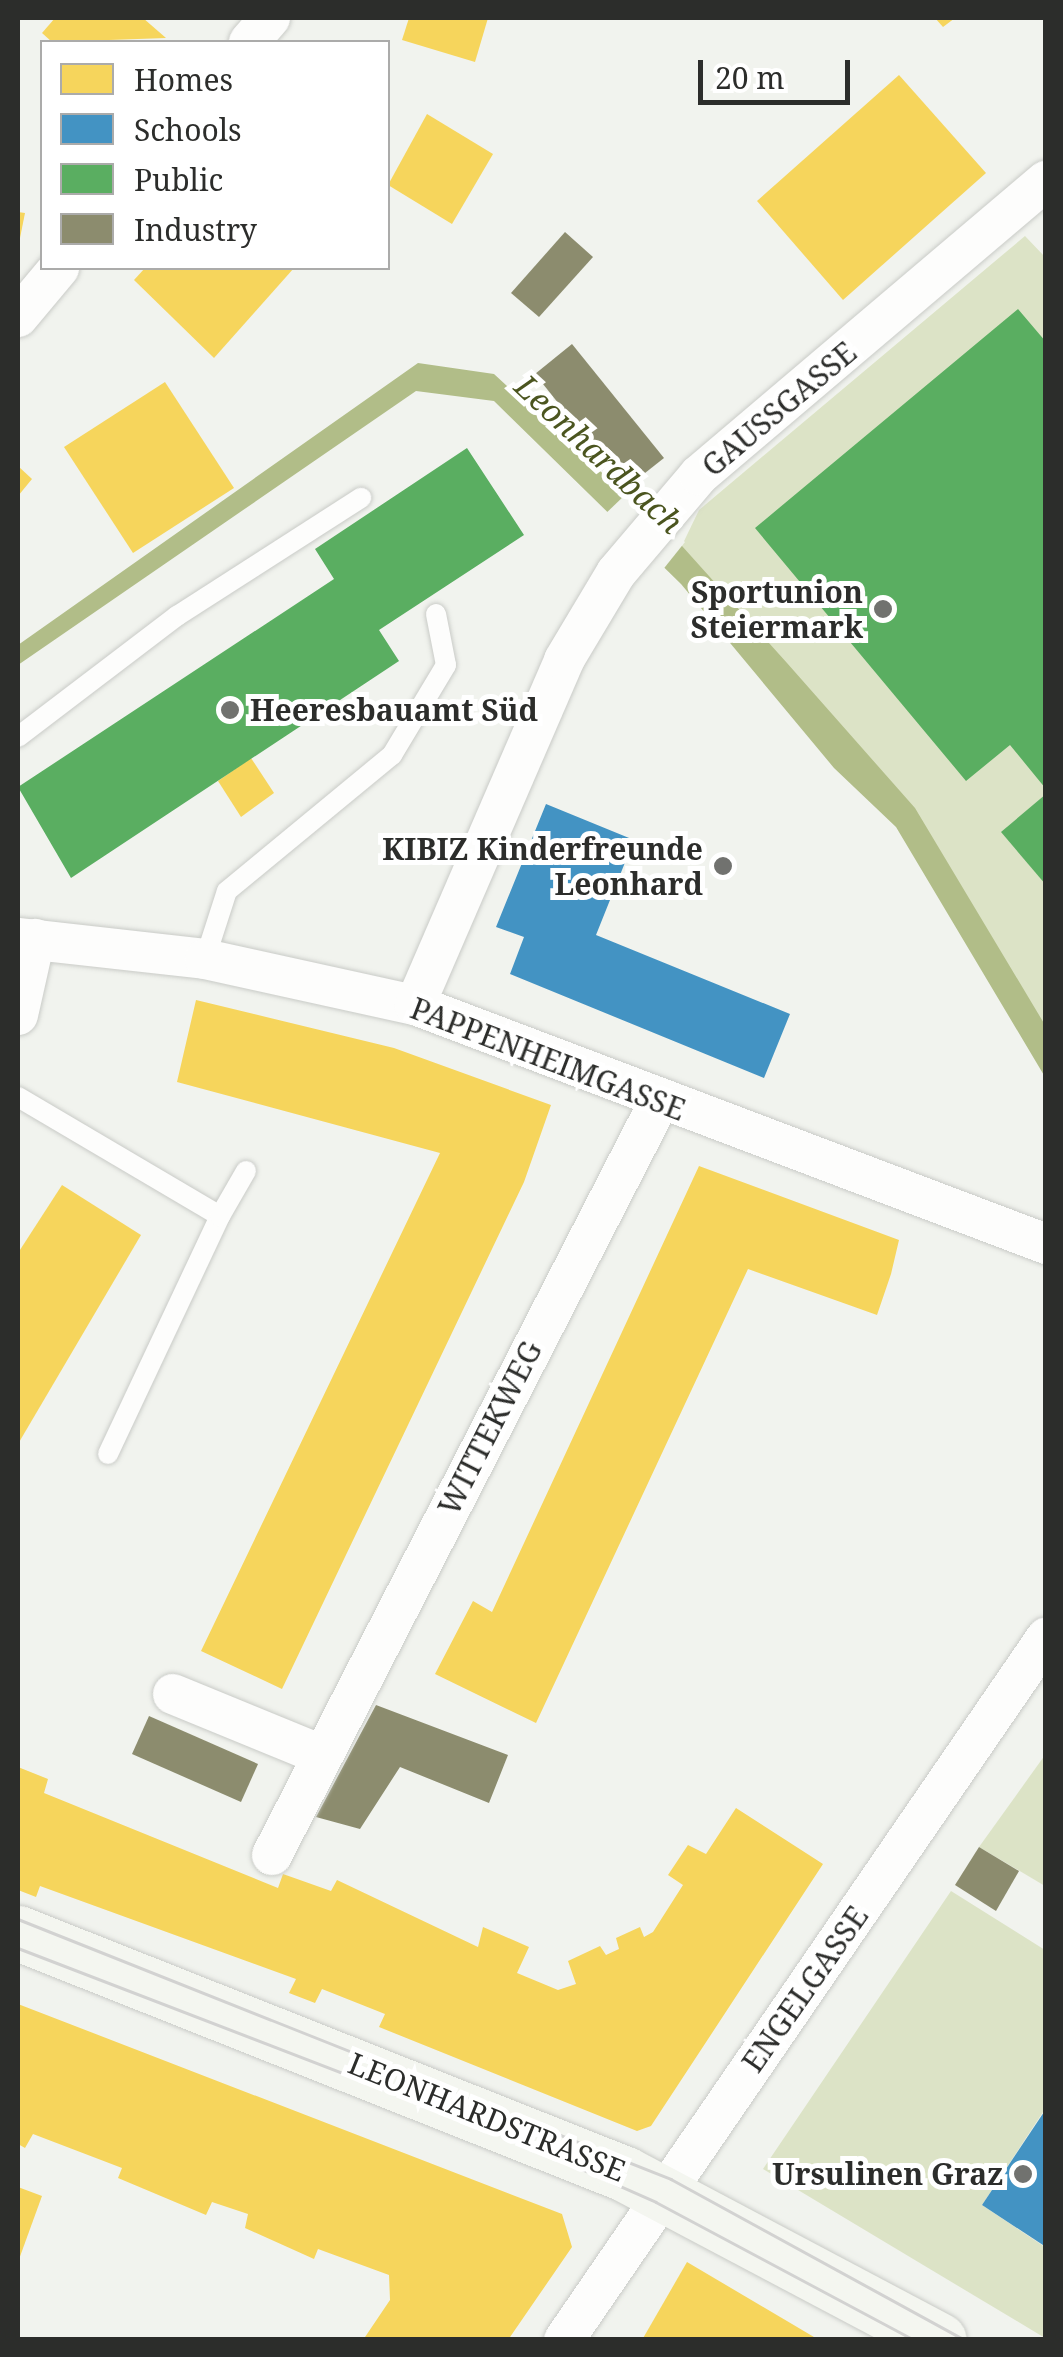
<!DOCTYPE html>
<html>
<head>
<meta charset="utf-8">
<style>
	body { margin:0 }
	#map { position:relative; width:1063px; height:2357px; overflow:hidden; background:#f1f3ee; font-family:"Noto Serif",serif }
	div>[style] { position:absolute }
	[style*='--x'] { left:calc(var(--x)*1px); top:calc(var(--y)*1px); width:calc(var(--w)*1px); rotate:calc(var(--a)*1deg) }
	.green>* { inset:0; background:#dce3c6 }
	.water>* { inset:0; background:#b1bd88 }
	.pier>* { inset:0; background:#f1f3ee }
	.homes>* { inset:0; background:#f6d55c }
	.schools>* { inset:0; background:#4393c3 }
	.public>* { inset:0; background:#5aae61 }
	.industry>* { inset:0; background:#8c8c6e }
	.roads { filter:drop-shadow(0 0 2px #c9cbc7) drop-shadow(0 0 2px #c9cbc7) }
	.lane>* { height:20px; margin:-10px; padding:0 10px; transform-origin:10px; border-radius:10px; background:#fdfdfc }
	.street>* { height:40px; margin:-20px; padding:0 20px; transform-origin:20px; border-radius:20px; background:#fdfdfc }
	.secondary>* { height:55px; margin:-27.5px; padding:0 27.5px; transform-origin:27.5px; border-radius:27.5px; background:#f4f6f0 }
	.tram>* { height:2.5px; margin:-1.25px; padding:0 1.25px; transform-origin:1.25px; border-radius:1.25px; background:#d2d2d1 }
	.dots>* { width:28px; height:28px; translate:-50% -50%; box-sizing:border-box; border:5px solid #fff; border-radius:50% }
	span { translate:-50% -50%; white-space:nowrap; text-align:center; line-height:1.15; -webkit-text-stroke:10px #fff; paint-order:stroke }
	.street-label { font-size:30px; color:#2c2d2b }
	.poi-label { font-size:30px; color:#2c2d2b; font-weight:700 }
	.right { translate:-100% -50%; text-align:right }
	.left { translate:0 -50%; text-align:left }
	.water-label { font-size:32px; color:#4b551f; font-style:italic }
	.frame { position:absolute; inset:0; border:20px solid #2c2d2b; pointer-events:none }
	.legend { position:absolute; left:40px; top:40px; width:350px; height:230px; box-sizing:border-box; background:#fff; border:2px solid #ababaa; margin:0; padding:12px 18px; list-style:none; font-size:30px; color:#2c2d2b }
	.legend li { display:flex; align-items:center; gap:20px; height:50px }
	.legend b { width:50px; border:2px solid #ababaa }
	.scale { position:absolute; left:698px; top:60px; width:152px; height:45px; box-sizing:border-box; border:5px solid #2c2d2b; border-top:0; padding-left:12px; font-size:30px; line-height:35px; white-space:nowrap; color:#2c2d2b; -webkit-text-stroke:8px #fff; paint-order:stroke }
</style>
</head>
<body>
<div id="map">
	<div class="green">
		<i style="clip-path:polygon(1025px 236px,1045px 257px,1045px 1052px,908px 828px,674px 562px,699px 510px)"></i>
		<i style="clip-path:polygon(1045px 1755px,1045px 1886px,979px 1847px)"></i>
		<i style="clip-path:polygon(951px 1891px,1045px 1950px,1045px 2109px,982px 2205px,1045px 2247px,1045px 2338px,763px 2169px)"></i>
	</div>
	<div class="water">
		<i style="clip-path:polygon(418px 363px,494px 374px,682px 546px,787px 663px,915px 808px,1045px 1025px,1045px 1077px,896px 827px,834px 768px,681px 584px,494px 401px,416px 391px,18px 665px,18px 645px)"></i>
	</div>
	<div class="pier">
		<i style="clip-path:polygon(626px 494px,685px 542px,661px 572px,600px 519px)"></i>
	</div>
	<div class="homes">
		<i style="clip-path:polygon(55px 18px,143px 18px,166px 38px,52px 42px,42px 33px)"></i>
		<i style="clip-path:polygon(409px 18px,488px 18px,475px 62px,402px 40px)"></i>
		<i style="clip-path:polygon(935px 18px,955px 18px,943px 27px)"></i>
		<i style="clip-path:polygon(899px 75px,986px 173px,843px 300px,757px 201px)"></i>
		<i style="clip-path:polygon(427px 114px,493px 154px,452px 224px,388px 185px)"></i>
		<i style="clip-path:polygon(18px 212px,25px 213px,18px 248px)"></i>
		<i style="clip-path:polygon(145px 268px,294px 268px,214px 358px,134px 280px)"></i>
		<i style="clip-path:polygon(165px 382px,234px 488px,133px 553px,64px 447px)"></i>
		<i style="clip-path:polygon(18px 466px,32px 479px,18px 496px)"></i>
		<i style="clip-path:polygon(251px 758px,274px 793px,241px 817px,218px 781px)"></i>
		<i style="clip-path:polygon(196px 1000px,394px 1048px,551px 1105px,524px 1182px,282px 1689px,201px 1651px,440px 1153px,177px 1082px)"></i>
		<i style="clip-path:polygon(699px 1166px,899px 1240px,891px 1274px,877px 1315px,748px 1269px,536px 1723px,435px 1674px,473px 1601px,492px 1612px)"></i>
		<i style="clip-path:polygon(62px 1185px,141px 1235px,18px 1444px,18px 1253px)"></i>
		<i style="clip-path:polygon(18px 1767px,48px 1779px,44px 1793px,278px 1888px,283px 1874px,331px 1891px,337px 1880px,478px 1947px,483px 1927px,529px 1947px,517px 1973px,558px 1990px,576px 1984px,568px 1961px,600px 1946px,606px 1955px,619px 1949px,616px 1938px,640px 1927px,644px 1937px,653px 1932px,683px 1885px,668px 1875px,688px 1845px,706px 1854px,736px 1808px,823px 1864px,651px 2126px,637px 2131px,379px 2027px,385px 2014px,322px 1989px,315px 2003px,289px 1993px,296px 1979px,40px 1886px,36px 1897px,18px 1890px)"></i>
		<i style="clip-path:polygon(18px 2004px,562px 2214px,572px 2247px,508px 2340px,363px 2340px,390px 2300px,389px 2275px,318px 2249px,314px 2259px,245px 2228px,248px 2214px,212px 2202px,206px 2215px,118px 2178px,122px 2168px,33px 2134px,25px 2148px,18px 2144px)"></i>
		<i style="clip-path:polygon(18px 2187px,42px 2196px,18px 2262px)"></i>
		<i style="clip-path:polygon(687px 2262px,819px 2340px,642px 2340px)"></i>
	</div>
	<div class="schools">
		<i style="clip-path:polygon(546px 804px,634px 840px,596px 935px,790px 1014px,764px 1078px,510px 974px,524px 937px,496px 927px)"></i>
		<i style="clip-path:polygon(1046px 2109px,1046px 2247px,982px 2205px)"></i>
	</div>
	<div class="public">
		<i style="clip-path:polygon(1018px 309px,1046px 342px,1046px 789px,1010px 745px,966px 781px,755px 528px)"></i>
		<i style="clip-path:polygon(467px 448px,524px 535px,379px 630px,399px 661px,71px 878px,18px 787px,334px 579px,315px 549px)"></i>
		<i style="clip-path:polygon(1046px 794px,1046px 885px,1001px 832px)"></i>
	</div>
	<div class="industry">
		<i style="clip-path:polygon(565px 232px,593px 257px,539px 317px,511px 293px)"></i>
		<i style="clip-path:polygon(572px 344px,664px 458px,626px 488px,535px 374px)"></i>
		<i style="clip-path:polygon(376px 1705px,508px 1755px,489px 1803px,400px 1767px,360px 1829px,316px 1817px)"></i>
		<i style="clip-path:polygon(149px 1716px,258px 1764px,241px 1802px,132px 1754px)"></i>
		<i style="clip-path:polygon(979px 1847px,1019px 1871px,996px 1911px,955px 1885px)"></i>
	</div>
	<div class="roads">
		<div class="lane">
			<i style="--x:18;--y:737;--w:200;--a:-37.3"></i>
			<i style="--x:177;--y:616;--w:219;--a:-32.7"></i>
			<i style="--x:205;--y:959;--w:71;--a:-72.1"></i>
			<i style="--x:227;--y:891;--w:214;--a:-39.5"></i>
			<i style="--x:392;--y:755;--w:105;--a:-59"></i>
			<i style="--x:446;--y:665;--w:52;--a:-101.1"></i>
			<i style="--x:18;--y:1097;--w:234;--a:30.5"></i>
			<i style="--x:220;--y:1216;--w:263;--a:115.2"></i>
			<i style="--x:220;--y:1216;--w:52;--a:-60"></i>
		</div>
		<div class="street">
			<i style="--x:249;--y:42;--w:32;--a:-49"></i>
			<i style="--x:18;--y:317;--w:64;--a:-50.1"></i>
			<i style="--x:18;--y:938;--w:188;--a:6.4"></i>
			<i style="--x:205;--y:959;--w:215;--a:12.4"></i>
			<i style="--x:415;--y:1005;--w:675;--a:20.74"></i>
			<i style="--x:415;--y:1005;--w:376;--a:-66.6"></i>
			<i style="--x:564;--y:660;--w:101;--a:-59.1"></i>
			<i style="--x:616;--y:573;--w:128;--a:-49.7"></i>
			<i style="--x:699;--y:475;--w:455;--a:-40.3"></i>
			<i style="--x:18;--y:1015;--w:78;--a:-77.4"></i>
			<i style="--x:173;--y:1694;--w:161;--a:22.3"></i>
			<i style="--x:272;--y:1855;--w:847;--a:-62.8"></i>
			<i style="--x:564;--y:2340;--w:852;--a:-55.53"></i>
		</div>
		<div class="secondary">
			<i style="--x:18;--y:1933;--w:653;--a:21.65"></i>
			<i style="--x:625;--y:2174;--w:355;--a:27.9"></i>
		</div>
	</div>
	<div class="tram">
		<i style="--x:18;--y:1919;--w:703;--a:21.71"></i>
		<i style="--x:671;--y:2179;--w:335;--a:28.7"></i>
		<i style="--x:18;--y:1948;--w:532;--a:21.06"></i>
		<i style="--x:514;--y:2139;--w:155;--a:23.9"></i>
		<i style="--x:656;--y:2202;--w:293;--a:28.1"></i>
	</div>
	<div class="dots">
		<i style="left:883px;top:609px;background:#71726f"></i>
		<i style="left:230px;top:710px;background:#71726f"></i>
		<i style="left:723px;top:866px;background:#71726f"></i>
		<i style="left:1023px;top:2174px;background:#71726f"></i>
	</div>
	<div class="street-label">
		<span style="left:779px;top:409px;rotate:-40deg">GAUSSGASSE</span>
		<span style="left:548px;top:1059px;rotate:21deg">PAPPENHEIMGASSE</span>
		<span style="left:490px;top:1428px;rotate:-63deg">WITTEKWEG</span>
		<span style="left:805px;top:1989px;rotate:-55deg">ENGELGASSE</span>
		<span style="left:487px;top:2117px;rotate:22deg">LEONHARDSTRASSE</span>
	</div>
	<div class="poi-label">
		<span class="right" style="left:863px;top:609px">Sportunion<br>Steiermark</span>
		<span class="left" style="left:250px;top:710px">Heeresbauamt Süd</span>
		<span class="right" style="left:703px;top:866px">KIBIZ Kinderfreunde<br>Leonhard</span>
		<span class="right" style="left:1003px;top:2174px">Ursulinen Graz</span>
	</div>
	<div class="water-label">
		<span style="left:599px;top:454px;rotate:43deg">Leonhardbach</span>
	</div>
	<div class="frame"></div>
	<ul class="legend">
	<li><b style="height:28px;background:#f6d55c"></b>Homes</li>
	<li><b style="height:28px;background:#4393c3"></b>Schools</li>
	<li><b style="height:28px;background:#5aae61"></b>Public</li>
	<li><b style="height:28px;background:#8c8c6e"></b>Industry</li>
	</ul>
	<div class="scale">20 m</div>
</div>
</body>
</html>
